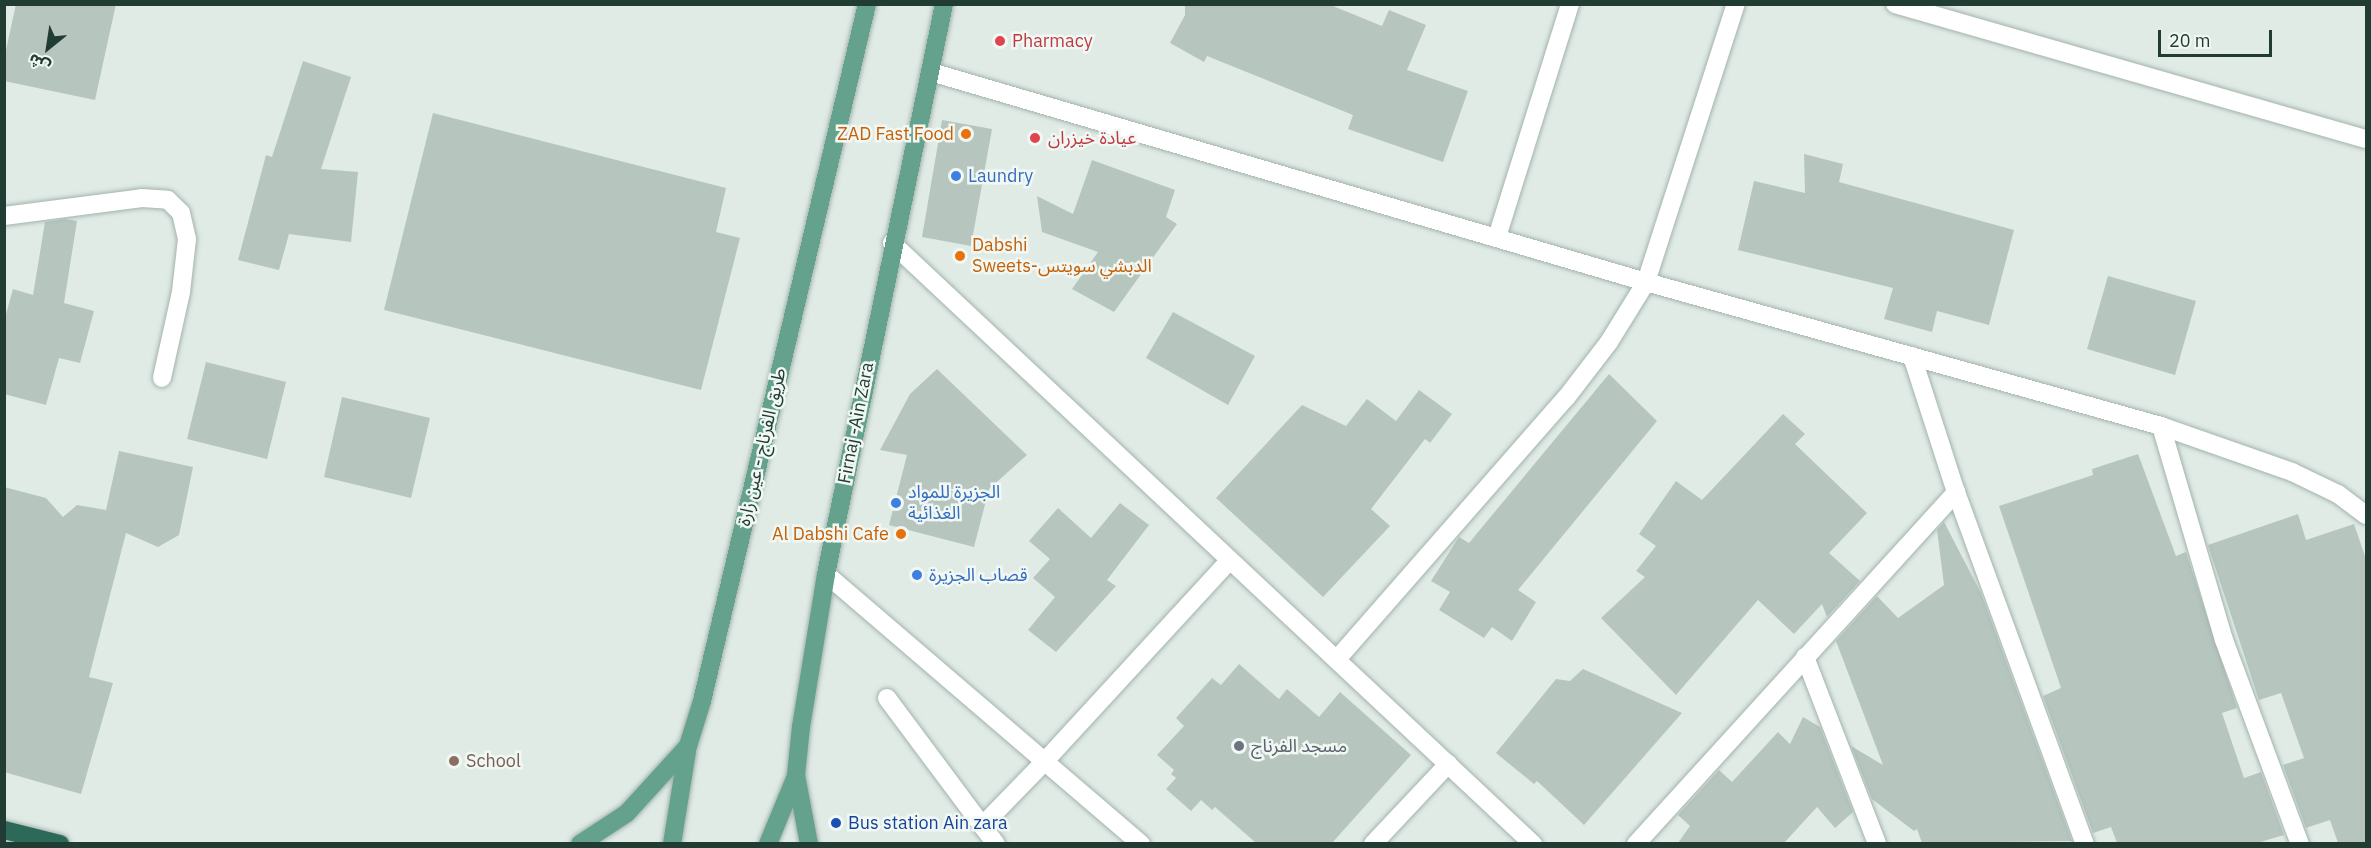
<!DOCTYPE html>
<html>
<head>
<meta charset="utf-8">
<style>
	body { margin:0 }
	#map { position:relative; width:2371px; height:848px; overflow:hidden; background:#e0ebe6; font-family:"IBM Plex Sans","Noto Sans Arabic",sans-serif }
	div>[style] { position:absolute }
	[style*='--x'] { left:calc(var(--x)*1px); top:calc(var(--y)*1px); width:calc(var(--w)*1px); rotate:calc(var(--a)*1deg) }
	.building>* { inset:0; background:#b6c6bf }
	.roads { filter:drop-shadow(0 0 2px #a3b3ad) drop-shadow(0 0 2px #a3b3ad) }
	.lane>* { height:18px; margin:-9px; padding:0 9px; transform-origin:9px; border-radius:9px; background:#fff }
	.street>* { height:18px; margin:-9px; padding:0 9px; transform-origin:9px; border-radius:9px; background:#fff }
	.primary>* { height:18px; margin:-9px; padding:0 9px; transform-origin:9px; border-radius:9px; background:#64a28e }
	.highway>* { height:18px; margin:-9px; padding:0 9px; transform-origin:9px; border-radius:9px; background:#2c6959 }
	.dots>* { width:16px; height:16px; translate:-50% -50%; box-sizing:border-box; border:3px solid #f1f8f4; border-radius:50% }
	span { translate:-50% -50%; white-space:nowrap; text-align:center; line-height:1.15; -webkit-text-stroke:5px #f1f8f4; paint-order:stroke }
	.health-label { font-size:18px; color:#be3a42 }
	.left { translate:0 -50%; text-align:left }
	.food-label { font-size:18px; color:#c56008 }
	.right { translate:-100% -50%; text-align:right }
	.shop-label { font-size:18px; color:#366cbe }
	.street-label { font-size:18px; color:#213c33 }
	.worship-label { font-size:18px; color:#5b616d }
	.education-label { font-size:18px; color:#785e54 }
	.transit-label { font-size:18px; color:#164399 }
	.frame { position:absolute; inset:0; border:6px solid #213c33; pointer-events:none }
	.north { position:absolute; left:18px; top:18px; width:60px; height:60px; -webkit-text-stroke:4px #f1f8f4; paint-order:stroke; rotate:210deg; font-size:16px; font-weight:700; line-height:24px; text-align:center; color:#213c33 }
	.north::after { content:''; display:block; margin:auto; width:21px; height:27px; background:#213c33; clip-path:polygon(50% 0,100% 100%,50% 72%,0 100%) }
	.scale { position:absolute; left:2158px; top:30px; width:114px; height:27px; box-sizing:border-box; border:3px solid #213c33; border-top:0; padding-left:8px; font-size:18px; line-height:21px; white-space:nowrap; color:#213c33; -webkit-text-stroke:4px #f1f8f4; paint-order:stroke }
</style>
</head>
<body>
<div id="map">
	<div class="building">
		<i style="clip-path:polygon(16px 4px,116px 4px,95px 100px,4px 81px,4px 59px)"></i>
		<i style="clip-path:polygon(1185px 4px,1328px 4px,1382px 26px,1389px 10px,1426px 25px,1407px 70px,1468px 91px,1443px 162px,1348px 129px,1353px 115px,1207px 56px,1204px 62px,1170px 43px,1185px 15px)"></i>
		<i style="clip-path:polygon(303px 61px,351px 77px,321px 169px,358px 172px,351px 242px,289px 234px,279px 270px,238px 260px,266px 155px,272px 157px)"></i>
		<i style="clip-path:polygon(433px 113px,726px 188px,716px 232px,740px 238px,701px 390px,384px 310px)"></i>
		<i style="clip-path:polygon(942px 120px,992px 129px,971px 246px,922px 237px)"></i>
		<i style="clip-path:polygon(1804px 154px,1843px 164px,1839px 182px,2014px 230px,1989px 325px,1937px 311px,1932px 332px,1884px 319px,1893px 288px,1738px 250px,1754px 181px,1805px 193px)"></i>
		<i style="clip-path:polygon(1092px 160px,1175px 190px,1166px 217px,1177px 224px,1114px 312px,1072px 289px,1098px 252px,1042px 232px,1037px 196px,1073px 214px)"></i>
		<i style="clip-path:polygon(65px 219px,77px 221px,64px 303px,94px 311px,80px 363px,59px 358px,46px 405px,4px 394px,4px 321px,13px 289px,33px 295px,45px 222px)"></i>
		<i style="clip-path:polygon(2108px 276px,2196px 301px,2175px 375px,2087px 349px)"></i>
		<i style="clip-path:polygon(1173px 312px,1255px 356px,1228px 405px,1146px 358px)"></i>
		<i style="clip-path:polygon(206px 362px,286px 382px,267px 459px,187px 439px)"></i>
		<i style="clip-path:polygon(937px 369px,1027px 455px,989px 489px,974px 547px,889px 525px,907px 455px,880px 450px,910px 394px)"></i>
		<i style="clip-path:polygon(1609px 374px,1657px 421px,1518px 590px,1536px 602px,1512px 641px,1492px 627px,1484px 638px,1439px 610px,1450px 592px,1431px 581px,1459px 537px,1469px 543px)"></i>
		<i style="clip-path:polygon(1419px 390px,1452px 414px,1430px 443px,1425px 439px,1371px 509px,1390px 526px,1323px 597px,1216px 498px,1302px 405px,1346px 426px,1367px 399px,1396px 421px)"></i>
		<i style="clip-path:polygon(342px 397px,430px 418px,411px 498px,324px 477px)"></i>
		<i style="clip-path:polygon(1783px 414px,1805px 434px,1795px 444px,1867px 513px,1829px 553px,1860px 581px,1827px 617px,1822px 604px,1794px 634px,1758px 600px,1676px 695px,1601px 618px,1645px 577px,1636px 571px,1656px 546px,1639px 534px,1676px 481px,1702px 500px)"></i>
		<i style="clip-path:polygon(119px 451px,193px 467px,179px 535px,158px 547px,126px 533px,89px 677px,113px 683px,81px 794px,4px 772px,4px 487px,46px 498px,63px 517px,77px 505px,106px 510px)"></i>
		<i style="clip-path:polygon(2138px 454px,2176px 556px,2186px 552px,2237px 708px,2222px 713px,2244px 778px,2261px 772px,2284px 835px,2257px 843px,2117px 843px,2111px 827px,2093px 833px,2043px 696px,2061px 688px,1999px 506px,2093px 475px,2092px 469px)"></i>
		<i style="clip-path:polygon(1120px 503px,1149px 525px,1107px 580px,1116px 586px,1056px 652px,1028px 630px,1055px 597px,1033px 578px,1050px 559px,1029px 541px,1058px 508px,1091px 538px)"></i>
		<i style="clip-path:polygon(2298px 514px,2306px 540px,2354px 524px,2367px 562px,2367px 843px,2338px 843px,2330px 820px,2306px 828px,2283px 765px,2304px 758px,2281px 693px,2259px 700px,2208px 545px)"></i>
		<i style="clip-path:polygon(1944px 522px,1981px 593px,2072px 841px,1922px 843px,1917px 829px,1914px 831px,1872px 799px,1851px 746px,1883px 765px,1836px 641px,1877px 596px,1898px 618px,1944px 585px,1937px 530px)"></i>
		<i style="clip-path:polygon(1239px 664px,1279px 699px,1287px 689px,1319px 717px,1340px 692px,1411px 755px,1332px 843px,1256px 843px,1215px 807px,1212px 810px,1201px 800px,1191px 811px,1166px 789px,1176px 778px,1171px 774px,1174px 770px,1157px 755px,1184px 726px,1176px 718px,1212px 678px,1221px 685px)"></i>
		<i style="clip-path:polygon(1583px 669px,1682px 713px,1584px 825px,1537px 781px,1534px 784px,1496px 753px,1556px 679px,1570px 681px)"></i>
		<i style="clip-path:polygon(1803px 717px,1820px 727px,1853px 812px,1835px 828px,1817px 807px,1784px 843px,1678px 843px,1690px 826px,1678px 815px,1719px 770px,1732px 782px,1778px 732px,1790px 744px)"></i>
	</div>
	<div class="roads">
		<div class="lane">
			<i style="--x:1895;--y:4;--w:490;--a:16"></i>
			<i style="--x:1646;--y:282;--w:292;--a:-72.1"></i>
			<i style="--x:887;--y:698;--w:182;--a:53.3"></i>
			<i style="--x:982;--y:826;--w:91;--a:-45.9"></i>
		</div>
		<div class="street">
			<i style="--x:931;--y:72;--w:745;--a:16.37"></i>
			<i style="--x:1646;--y:282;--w:535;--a:15.62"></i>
			<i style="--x:2161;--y:426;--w:139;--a:19.3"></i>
			<i style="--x:2292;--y:472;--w:51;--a:25.6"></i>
			<i style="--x:2338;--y:494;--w:35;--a:37"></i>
			<i style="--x:4;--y:216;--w:139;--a:-7.4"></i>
			<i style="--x:142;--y:198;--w:26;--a:4"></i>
			<i style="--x:168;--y:200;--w:18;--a:45"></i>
			<i style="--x:181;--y:213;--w:27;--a:77"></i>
			<i style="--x:187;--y:239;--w:53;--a:96.5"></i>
			<i style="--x:181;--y:292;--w:88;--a:102.5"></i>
			<i style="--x:1497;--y:237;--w:244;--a:-72.6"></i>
			<i style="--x:892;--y:243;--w:879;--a:43.16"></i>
			<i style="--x:1912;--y:356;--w:143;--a:72.1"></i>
			<i style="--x:1956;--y:492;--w:375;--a:69.9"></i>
			<i style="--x:2161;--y:426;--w:223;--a:73.6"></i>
			<i style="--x:2224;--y:640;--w:218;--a:69.6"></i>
			<i style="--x:826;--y:574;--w:415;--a:40.6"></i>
			<i style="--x:1805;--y:657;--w:200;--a:68.9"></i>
			<i style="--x:1338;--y:658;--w:346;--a:-48.8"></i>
			<i style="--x:1566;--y:398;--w:71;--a:-52.5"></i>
			<i style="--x:1609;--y:342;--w:70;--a:-58.3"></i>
			<i style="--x:1045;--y:761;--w:273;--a:-47.4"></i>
			<i style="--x:1373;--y:844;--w:110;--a:-46.8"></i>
			<i style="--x:1636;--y:844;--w:476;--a:-47.7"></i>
		</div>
		<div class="primary">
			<i style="--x:580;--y:844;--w:56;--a:-33.4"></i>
			<i style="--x:627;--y:813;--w:91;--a:-47.7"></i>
			<i style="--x:688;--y:746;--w:47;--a:-72.7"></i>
			<i style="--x:702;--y:701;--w:716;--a:-76.68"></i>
			<i style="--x:672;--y:844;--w:94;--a:-80.8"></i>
			<i style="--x:768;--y:844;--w:74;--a:-67.6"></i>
			<i style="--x:809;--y:844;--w:70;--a:-100.7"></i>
			<i style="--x:796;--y:775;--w:48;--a:-84.1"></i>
			<i style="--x:801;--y:727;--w:155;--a:-80.7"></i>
			<i style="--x:826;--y:574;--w:582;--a:-78.3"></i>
		</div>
		<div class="highway">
			<i style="--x:4;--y:830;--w:58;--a:14"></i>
		</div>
	</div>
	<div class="dots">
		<i style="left:1000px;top:41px;background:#e0444e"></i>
		<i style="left:966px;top:134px;background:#e8710a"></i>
		<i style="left:1035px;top:138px;background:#e0444e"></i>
		<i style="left:956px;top:176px;background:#3f7fe0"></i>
		<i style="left:960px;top:256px;background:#e8710a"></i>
		<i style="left:896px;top:503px;background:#3f7fe0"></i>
		<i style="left:901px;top:534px;background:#e8710a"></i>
		<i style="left:917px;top:575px;background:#3f7fe0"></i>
		<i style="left:1239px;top:746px;background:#6b7280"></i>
		<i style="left:454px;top:761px;background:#8d6e63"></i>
		<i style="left:836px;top:823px;background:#1a4fb4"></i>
	</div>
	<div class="health-label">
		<span class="left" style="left:1012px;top:41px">Pharmacy</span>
		<span class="left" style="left:1048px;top:138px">عيادة خيزران</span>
	</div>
	<div class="food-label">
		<span class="right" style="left:954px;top:134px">ZAD Fast Food</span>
		<span class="left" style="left:972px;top:256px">Dabshi<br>Sweets-الدبشي سويتس</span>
		<span class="right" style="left:889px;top:534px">Al Dabshi Cafe</span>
	</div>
	<div class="shop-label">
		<span class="left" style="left:968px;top:176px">Laundry</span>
		<span class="left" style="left:908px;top:503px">الجزيرة للمواد<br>الغذائية</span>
		<span class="left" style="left:929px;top:575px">قصاب الجزيرة</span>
	</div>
	<div class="street-label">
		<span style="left:856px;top:423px;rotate:-79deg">Firnaj -Ain Zara</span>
		<span style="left:762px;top:447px;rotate:-77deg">طريق الفرناج - عين زارة</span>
	</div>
	<div class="worship-label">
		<span class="left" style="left:1251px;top:746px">مسجد الفرناج</span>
	</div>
	<div class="education-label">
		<span class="left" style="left:466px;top:761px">School</span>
	</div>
	<div class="transit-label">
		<span class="left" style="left:848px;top:823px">Bus station Ain zara</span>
	</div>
	<div class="frame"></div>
	<div class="north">ش</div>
	<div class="scale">20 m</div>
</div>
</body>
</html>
